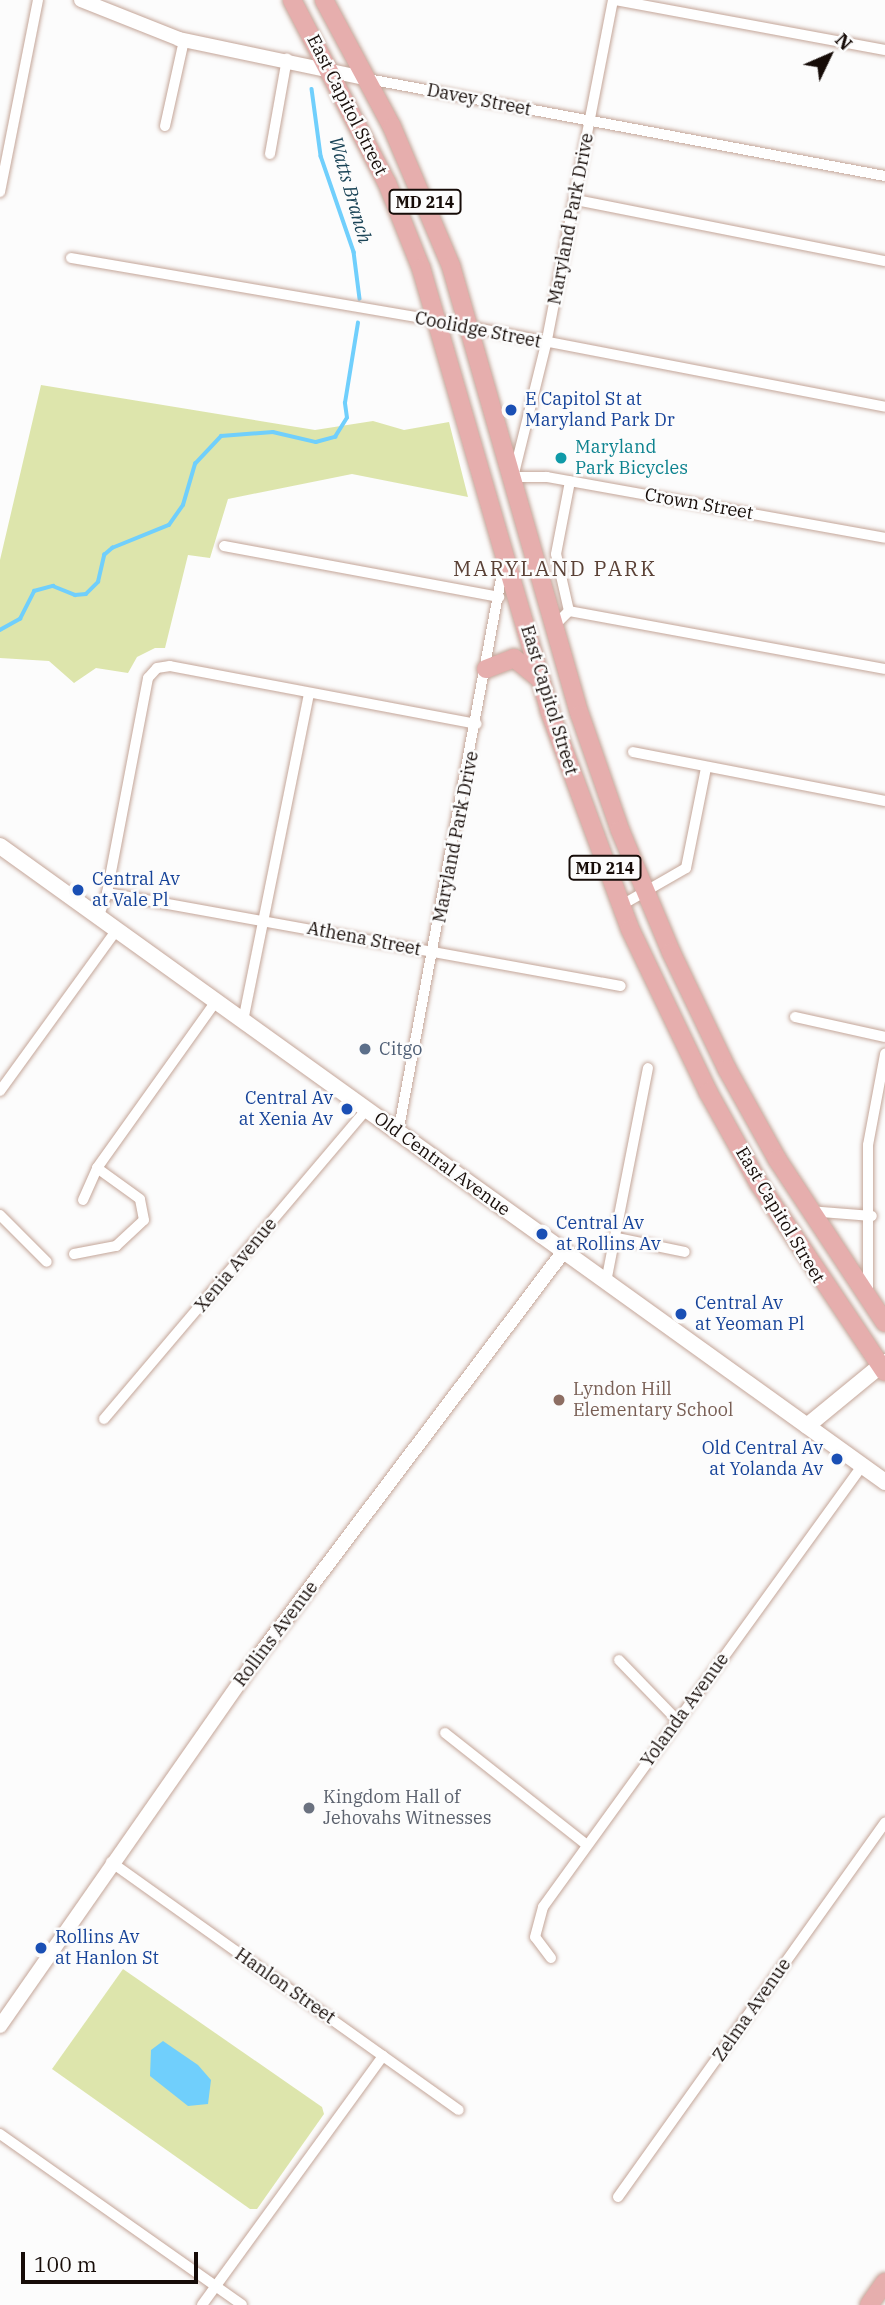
<!DOCTYPE html>
<html>
<head>
<meta charset="utf-8">
<style>
	body { margin:0 }
	#map { position:relative; width:885px; height:2305px; overflow:hidden; background:#fcfcfc; font-family:"IBM Plex Serif",serif }
	div>[style] { position:absolute }
	[style*='--x'] { left:calc(var(--x)*1px); top:calc(var(--y)*1px); width:calc(var(--w)*1px); rotate:calc(var(--a)*1deg) }
	.green>* { inset:0; background:#dde5ac }
	.water>* { inset:0; background:#70cffc }
	.stream>* { height:3.5px; margin:-1.75px; padding:0 1.75px; transform-origin:1.75px; border-radius:1.75px; background:#70cffc }
	.roads { filter:drop-shadow(0 0 2px #c4a699) drop-shadow(0 0 2px #c4a699) }
	.minor>* { height:10px; margin:-5px; padding:0 5px; transform-origin:5px; border-radius:5px; background:#fff }
	.tertiary>* { height:14px; margin:-7px; padding:0 7px; transform-origin:7px; border-radius:7px; background:#fff }
	.secondary>* { height:16px; margin:-8px; padding:0 8px; transform-origin:8px; border-radius:8px; background:#fff }
	.primary>* { height:18px; margin:-9px; padding:0 9px; transform-origin:9px; border-radius:9px; background:#e6aead }
	.dots>* { width:19px; height:19px; translate:-50% -50%; box-sizing:border-box; border:4px solid #fcfcfc; border-radius:50% }
	span { translate:-50% -50%; white-space:nowrap; text-align:center; line-height:1.15; -webkit-text-stroke:5px #fcfcfc; paint-order:stroke }
	.shield-label span { padding:2px 5px; background:#fcfcfc; border:2px solid; border-radius:5px; -webkit-text-stroke-width:0 }
	.shield-label { font-size:16px; color:#160c08; font-weight:700 }
	.street-label { font-size:18px; color:#160c08 }
	.transit-label { font-size:18px; color:#164399 }
	.left { translate:0 -50%; text-align:left }
	.right { translate:-100% -50%; text-align:right }
	.culture-label { font-size:18px; color:#0d838f }
	.service-label { font-size:18px; color:#4e5e75 }
	.education-label { font-size:18px; color:#785e54 }
	.worship-label { font-size:18px; color:#5b616d }
	.water-label { font-size:19px; color:#194356; font-style:italic }
	.quarter-label { font-size:21px; color:#5a4136; letter-spacing:2px }
	.north { position:absolute; left:794px; top:21px; width:70px; height:70px; -webkit-text-stroke:5px #fcfcfc; paint-order:stroke; rotate:46deg; font-size:19px; font-weight:700; line-height:28px; text-align:center; color:#160c08 }
	.north::after { content:''; display:block; margin:auto; width:24px; height:32px; background:#160c08; clip-path:polygon(50% 0,100% 100%,50% 72%,0 100%) }
	.scale { position:absolute; left:21px; top:2252px; width:177px; height:32px; box-sizing:border-box; border:4px solid #160c08; border-top:0; padding-left:9px; font-size:21px; line-height:24px; white-space:nowrap; color:#160c08; -webkit-text-stroke:5px #fcfcfc; paint-order:stroke }
</style>
</head>
<body>
<div id="map">
	<div class="green">
		<i style="clip-path:polygon(41px 385px,315px 430px,373px 421px,404px 430px,449px 422px,468px 497px,352px 474px,228px 499px,210px 558px,188px 555px,165px 648px,155px 648px,137px 657px,128px 673px,96px 668px,74px 683px,49px 661px,0 658px,0 560px)"></i>
		<i style="clip-path:polygon(123px 1969px,322px 2107px,324px 2114px,257px 2209px,250px 2209px,52px 2069px)"></i>
	</div>
	<div class="water">
		<i style="clip-path:polygon(163px 2041px,198px 2065px,211px 2080px,208px 2104px,188px 2106px,150px 2076px,151px 2050px)"></i>
	</div>
	<div class="stream">
		<i style="--x:312;--y:89;--w:68;--a:82.3"></i>
		<i style="--x:321;--y:156;--w:102;--a:71"></i>
		<i style="--x:354;--y:252;--w:47;--a:82.7"></i>
		<i style="--x:0;--y:630;--w:23;--a:-29"></i>
		<i style="--x:20;--y:619;--w:31;--a:-63"></i>
		<i style="--x:34;--y:591;--w:20;--a:-15"></i>
		<i style="--x:53;--y:586;--w:24;--a:22"></i>
		<i style="--x:75;--y:595;--w:11;--a:-5"></i>
		<i style="--x:86;--y:594;--w:17;--a:-45"></i>
		<i style="--x:98;--y:582;--w:28;--a:-77"></i>
		<i style="--x:104;--y:555;--w:11;--a:-41"></i>
		<i style="--x:112;--y:548;--w:61;--a:-22"></i>
		<i style="--x:169;--y:525;--w:24;--a:-55"></i>
		<i style="--x:183;--y:505;--w:43;--a:-73.7"></i>
		<i style="--x:195;--y:464;--w:38;--a:-47"></i>
		<i style="--x:221;--y:436;--w:52;--a:-4.4"></i>
		<i style="--x:273;--y:432;--w:44;--a:13.1"></i>
		<i style="--x:316;--y:442;--w:20;--a:-15"></i>
		<i style="--x:335;--y:437;--w:22;--a:-58"></i>
		<i style="--x:347;--y:418;--w:15;--a:-98"></i>
		<i style="--x:345;--y:403;--w:81;--a:-80.8"></i>
	</div>
	<div class="roads">
		<div class="minor">
			<i style="--x:613;--y:0;--w:350;--a:101"></i>
			<i style="--x:546;--y:344;--w:137;--a:103.9"></i>
			<i style="--x:513;--y:477;--w:34;--a:0"></i>
			<i style="--x:547;--y:477;--w:343;--a:10.2"></i>
			<i style="--x:615;--y:0;--w:275;--a:10.5"></i>
			<i style="--x:368;--y:79;--w:526;--a:10.63"></i>
			<i style="--x:165;--y:126;--w:88;--a:-77.5"></i>
			<i style="--x:270;--y:154;--w:97;--a:-79.9"></i>
			<i style="--x:0;--y:192;--w:196;--a:-78.8"></i>
			<i style="--x:576;--y:200;--w:315;--a:11.2"></i>
			<i style="--x:71;--y:258;--w:374;--a:9.7"></i>
			<i style="--x:440;--y:321;--w:453;--a:10.9"></i>
			<i style="--x:224;--y:546;--w:280;--a:10.5"></i>
			<i style="--x:569;--y:611;--w:58;--a:-102.8"></i>
			<i style="--x:556;--y:554;--w:74;--a:-79.1"></i>
			<i style="--x:555;--y:625;--w:20;--a:-45"></i>
			<i style="--x:569;--y:611;--w:321;--a:10.4"></i>
			<i style="--x:633;--y:752;--w:257;--a:11"></i>
			<i style="--x:107;--y:893;--w:522;--a:10.26"></i>
			<i style="--x:620;--y:906;--w:76;--a:-29.9"></i>
			<i style="--x:686;--y:868;--w:102;--a:-78.7"></i>
			<i style="--x:98;--y:918;--w:27;--a:-70"></i>
			<i style="--x:107;--y:893;--w:219;--a:-79.2"></i>
			<i style="--x:148;--y:678;--w:13;--a:-48"></i>
			<i style="--x:157;--y:668;--w:13;--a:-9"></i>
			<i style="--x:170;--y:666;--w:312;--a:10.7"></i>
			<i style="--x:795;--y:1017;--w:92;--a:12.5"></i>
			<i style="--x:243;--y:1021;--w:333;--a:-78.6"></i>
			<i style="--x:0;--y:1091;--w:198;--a:-54.1"></i>
			<i style="--x:398;--y:1133;--w:575;--a:-79.47"></i>
			<i style="--x:83;--y:1200;--w:35;--a:-66"></i>
			<i style="--x:97;--y:1168;--w:205;--a:-54.5"></i>
			<i style="--x:809;--y:1211;--w:63;--a:4.5"></i>
			<i style="--x:0;--y:1215;--w:66;--a:45"></i>
			<i style="--x:617;--y:1238;--w:69;--a:11.6"></i>
			<i style="--x:74;--y:1254;--w:43;--a:-10.8"></i>
			<i style="--x:116;--y:1246;--w:38;--a:-43"></i>
			<i style="--x:144;--y:1220;--w:21;--a:-101"></i>
			<i style="--x:140;--y:1199;--w:53;--a:-144.2"></i>
			<i style="--x:606;--y:1282;--w:218;--a:-78.9"></i>
			<i style="--x:868;--y:1298;--w:153;--a:-90"></i>
			<i style="--x:868;--y:1145;--w:93;--a:-79.4"></i>
			<i style="--x:104;--y:1419;--w:405;--a:-49.7"></i>
			<i style="--x:619;--y:1660;--w:83;--a:46"></i>
			<i style="--x:445;--y:1733;--w:181;--a:38.3"></i>
			<i style="--x:111;--y:1862;--w:427;--a:35.5"></i>
			<i style="--x:551;--y:1958;--w:26;--a:-127"></i>
			<i style="--x:535;--y:1937;--w:31;--a:-75"></i>
			<i style="--x:543;--y:1907;--w:544;--a:-54.12"></i>
			<i style="--x:0;--y:2134;--w:296;--a:35.2"></i>
			<i style="--x:618;--y:2197;--w:460;--a:-54.5"></i>
			<i style="--x:202;--y:2305;--w:308;--a:-54"></i>
		</div>
		<div class="tertiary">
			<i style="--x:81;--y:0;--w:105;--a:21.7"></i>
			<i style="--x:179;--y:39;--w:193;--a:11.9"></i>
			<i style="--x:0;--y:2026;--w:439;--a:-55.1"></i>
			<i style="--x:251;--y:1666;--w:520;--a:-52.98"></i>
		</div>
		<div class="secondary">
			<i style="--x:0;--y:846;--w:1090;--a:35.7"></i>
			<i style="--x:807;--y:1426;--w:101;--a:-39.4"></i>
		</div>
		<div class="primary">
			<i style="--x:292;--y:0;--w:206;--a:62.6"></i>
			<i style="--x:387;--y:183;--w:92;--a:68.2"></i>
			<i style="--x:421;--y:268;--w:460;--a:73.8"></i>
			<i style="--x:549;--y:710;--w:233;--a:69.7"></i>
			<i style="--x:630;--y:929;--w:181;--a:64.4"></i>
			<i style="--x:708;--y:1092;--w:105;--a:61"></i>
			<i style="--x:759;--y:1184;--w:226;--a:56.2"></i>
			<i style="--x:324;--y:0;--w:144;--a:61.8"></i>
			<i style="--x:392;--y:127;--w:151;--a:67"></i>
			<i style="--x:451;--y:266;--w:467;--a:74"></i>
			<i style="--x:580;--y:715;--w:122;--a:70.8"></i>
			<i style="--x:620;--y:830;--w:132;--a:67.3"></i>
			<i style="--x:671;--y:952;--w:130;--a:64.4"></i>
			<i style="--x:727;--y:1069;--w:103;--a:60.9"></i>
			<i style="--x:777;--y:1159;--w:196;--a:56.6"></i>
			<i style="--x:486;--y:669;--w:30;--a:-21"></i>
			<i style="--x:514;--y:658;--w:32;--a:39"></i>
			<i style="--x:869;--y:2305;--w:28;--a:-55"></i>
		</div>
	</div>
	<div class="dots">
		<i style="left:511px;top:410px;background:#1a4fb4"></i>
		<i style="left:561px;top:458px;background:#0f9aa8"></i>
		<i style="left:78px;top:890px;background:#1a4fb4"></i>
		<i style="left:365px;top:1049px;background:#5c6f8a"></i>
		<i style="left:347px;top:1109px;background:#1a4fb4"></i>
		<i style="left:542px;top:1234px;background:#1a4fb4"></i>
		<i style="left:681px;top:1314px;background:#1a4fb4"></i>
		<i style="left:559px;top:1400px;background:#8d6e63"></i>
		<i style="left:837px;top:1459px;background:#1a4fb4"></i>
		<i style="left:309px;top:1808px;background:#6b7280"></i>
		<i style="left:41px;top:1948px;background:#1a4fb4"></i>
	</div>
	<div class="shield-label">
		<span style="left:425px;top:202px">MD 214</span>
		<span style="left:605px;top:868px">MD 214</span>
	</div>
	<div class="street-label">
		<span style="left:479px;top:100px;rotate:11deg">Davey Street</span>
		<span style="left:347px;top:105px;rotate:63deg">East Capitol Street</span>
		<span style="left:571px;top:219px;rotate:-79deg">Maryland Park Drive</span>
		<span style="left:478px;top:330px;rotate:11deg">Coolidge Street</span>
		<span style="left:699px;top:504px;rotate:10deg">Crown Street</span>
		<span style="left:549px;top:700px;rotate:73deg">East Capitol Street</span>
		<span style="left:456px;top:837px;rotate:-79deg">Maryland Park Drive</span>
		<span style="left:364px;top:939px;rotate:11deg">Athena Street</span>
		<span style="left:442px;top:1164px;rotate:36deg">Old Central Avenue</span>
		<span style="left:780px;top:1215px;rotate:59deg">East Capitol Street</span>
		<span style="left:236px;top:1265px;rotate:-50deg">Xenia Avenue</span>
		<span style="left:276px;top:1634px;rotate:-53deg">Rollins Avenue</span>
		<span style="left:685px;top:1710px;rotate:-54deg">Yolanda Avenue</span>
		<span style="left:285px;top:1986px;rotate:35deg">Hanlon Street</span>
		<span style="left:752px;top:2010px;rotate:-55deg">Zelma Avenue</span>
	</div>
	<div class="transit-label">
		<span class="left" style="left:525px;top:410px">E Capitol St at<br>Maryland Park Dr</span>
		<span class="left" style="left:92px;top:890px">Central Av<br>at Vale Pl</span>
		<span class="right" style="left:333px;top:1109px">Central Av<br>at Xenia Av</span>
		<span class="left" style="left:556px;top:1234px">Central Av<br>at Rollins Av</span>
		<span class="left" style="left:695px;top:1314px">Central Av<br>at Yeoman Pl</span>
		<span class="right" style="left:823px;top:1459px">Old Central Av<br>at Yolanda Av</span>
		<span class="left" style="left:55px;top:1948px">Rollins Av<br>at Hanlon St</span>
	</div>
	<div class="culture-label">
		<span class="left" style="left:575px;top:458px">Maryland<br>Park Bicycles</span>
	</div>
	<div class="service-label">
		<span class="left" style="left:379px;top:1049px">Citgo</span>
	</div>
	<div class="education-label">
		<span class="left" style="left:573px;top:1400px">Lyndon Hill<br>Elementary School</span>
	</div>
	<div class="worship-label">
		<span class="left" style="left:323px;top:1808px">Kingdom Hall of<br>Jehovahs Witnesses</span>
	</div>
	<div class="water-label">
		<span style="left:350px;top:190px;rotate:74deg">Watts Branch</span>
	</div>
	<div class="quarter-label">
		<span style="left:555px;top:568px">MARYLAND PARK</span>
	</div>
	<div class="north">N</div>
	<div class="scale">100 m</div>
</div>
</body>
</html>
